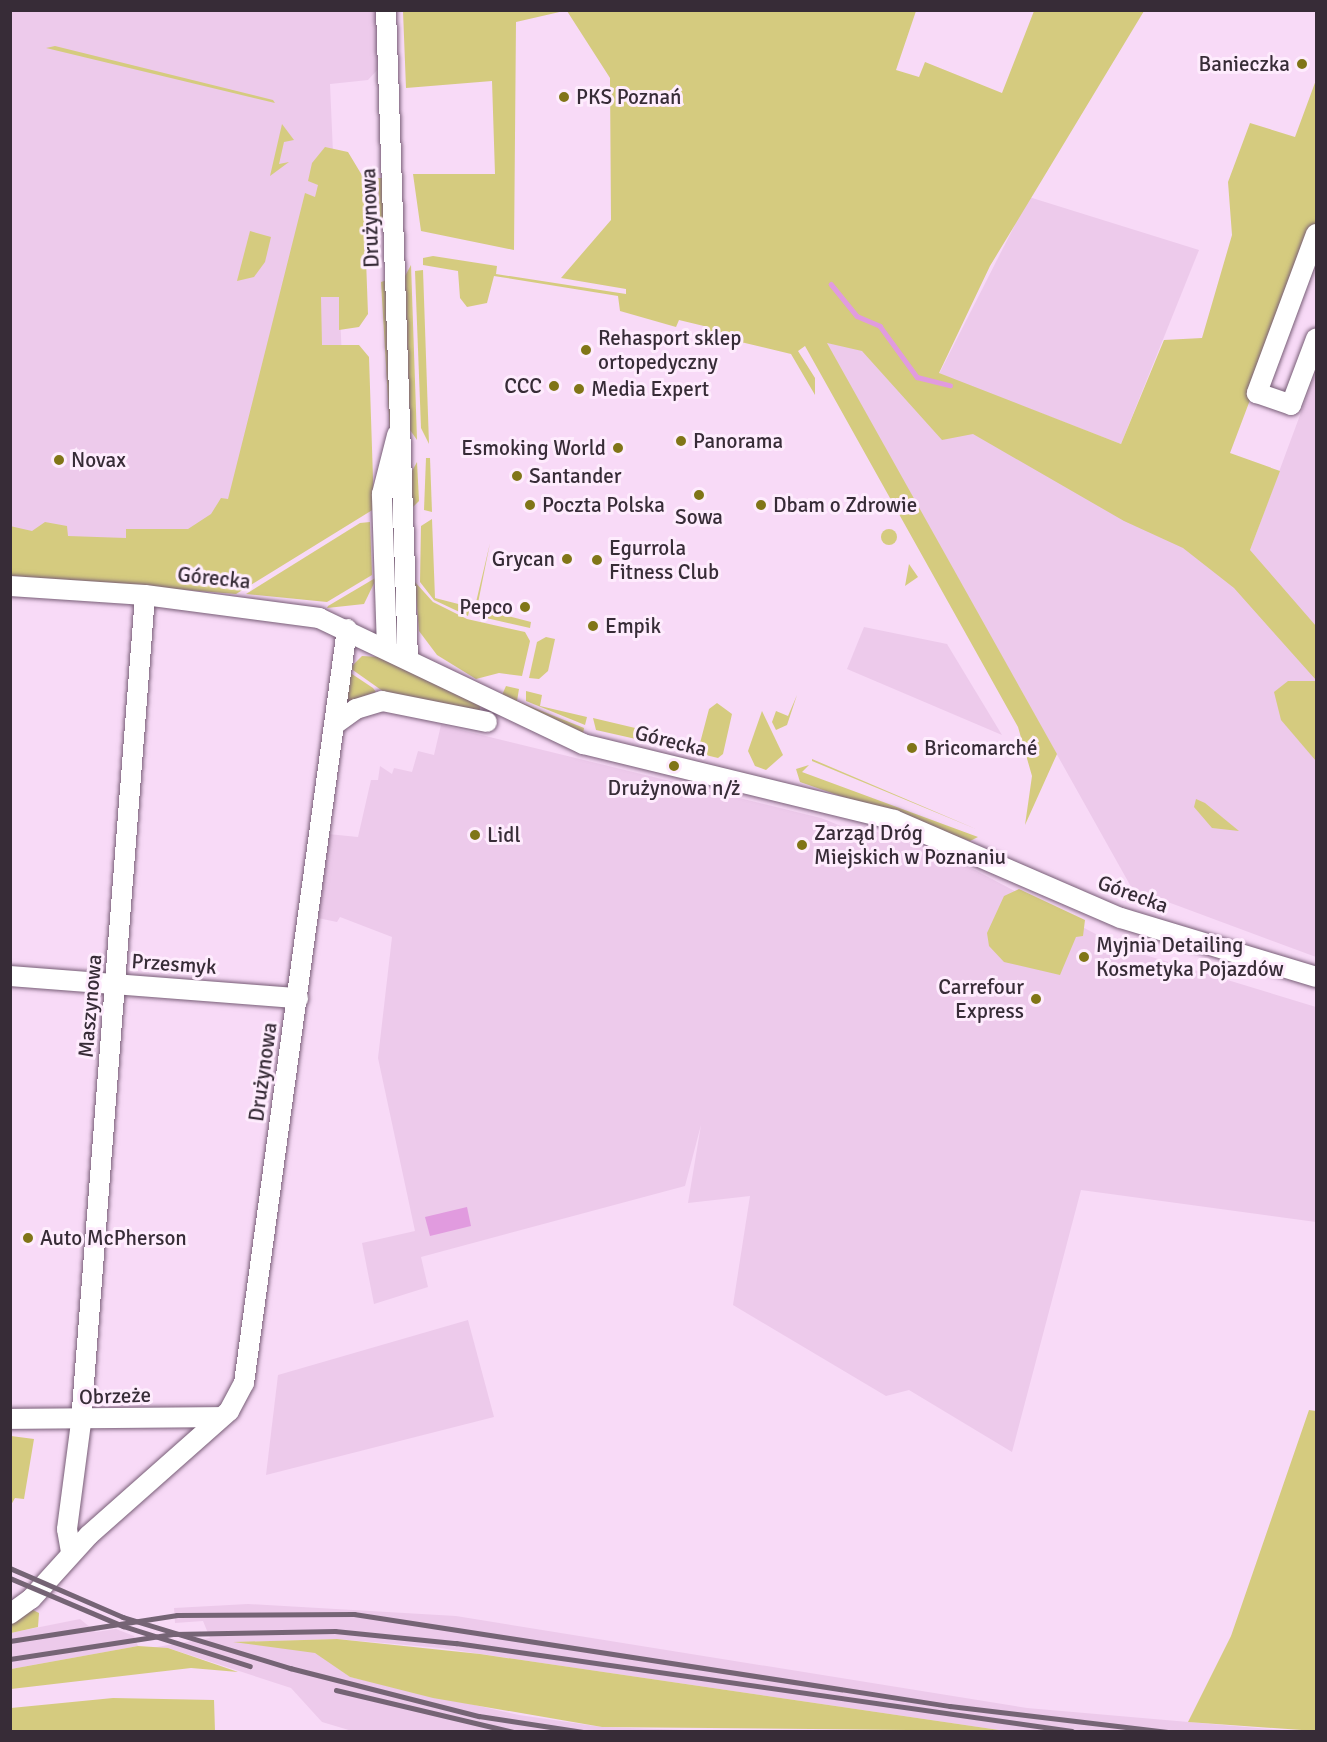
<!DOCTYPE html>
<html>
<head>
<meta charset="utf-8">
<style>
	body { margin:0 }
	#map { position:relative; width:1327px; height:1742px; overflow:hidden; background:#f8daf7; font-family:Signika,sans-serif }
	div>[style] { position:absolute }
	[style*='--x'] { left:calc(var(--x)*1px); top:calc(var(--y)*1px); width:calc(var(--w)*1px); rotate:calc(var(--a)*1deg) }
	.built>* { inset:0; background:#edcaeb }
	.green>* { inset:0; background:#d5cb7f }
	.round { border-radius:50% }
	.water>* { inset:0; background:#e19bdf }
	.stream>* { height:4.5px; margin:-2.25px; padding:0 2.25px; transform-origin:2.25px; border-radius:2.25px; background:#e19bdf }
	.roads { filter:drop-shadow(0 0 2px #775d76) drop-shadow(0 0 2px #775d76) }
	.minor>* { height:20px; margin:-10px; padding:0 10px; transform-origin:10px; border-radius:10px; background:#fff }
	.rail>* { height:4.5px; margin:-2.25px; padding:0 2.25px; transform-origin:2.25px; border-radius:2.25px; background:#756475 }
	.dots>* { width:16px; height:16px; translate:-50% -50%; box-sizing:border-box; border:3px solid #feecfd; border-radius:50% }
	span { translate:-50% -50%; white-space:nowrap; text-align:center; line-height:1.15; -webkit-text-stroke:6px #feecfd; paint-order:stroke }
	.poi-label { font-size:21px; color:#372c37 }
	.right { translate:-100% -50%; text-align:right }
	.left { translate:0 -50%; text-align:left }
	.street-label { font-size:21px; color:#372c37 }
	.frame { position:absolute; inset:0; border:12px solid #372c37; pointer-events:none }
</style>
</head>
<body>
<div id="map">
	<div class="built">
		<i style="clip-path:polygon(10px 11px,377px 11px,380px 67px,368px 80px,330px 84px,348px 497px,290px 537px,78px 544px,11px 539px)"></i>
		<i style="clip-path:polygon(1029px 197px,1199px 250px,1121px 444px,939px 374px)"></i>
		<i style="clip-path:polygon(823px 337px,892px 353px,1250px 550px,1316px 372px,1316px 957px,1149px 895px,1139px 901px)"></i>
		<i style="clip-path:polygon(864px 627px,947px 644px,1002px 735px,847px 669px)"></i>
		<i style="clip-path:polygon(441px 725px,821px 818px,851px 830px,859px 827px,888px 835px,975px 870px,1122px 948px,1316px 1007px,1316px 1222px,1081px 1190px,1012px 1452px,909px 1390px,886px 1396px,733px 1305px,750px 1196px,688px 1203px,701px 1125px,685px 1186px,421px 1257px,428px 1287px,374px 1304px,362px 1243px,415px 1231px,378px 1058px,392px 937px,340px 917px,337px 922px,318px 918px,325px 859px,328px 834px,358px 837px,371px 780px,378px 780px,380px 766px,392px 774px,394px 768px,412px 772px,418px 751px,434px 755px)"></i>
		<i style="clip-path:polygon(468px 1320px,494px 1417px,266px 1475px,278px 1375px)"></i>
		<i style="clip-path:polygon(248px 1604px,456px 1616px,1027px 1708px,1293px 1731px,1006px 1731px,440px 1648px,337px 1639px,238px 1642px,315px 1652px,350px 1677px,519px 1715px,602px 1727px,713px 1731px,352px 1731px,322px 1722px,291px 1688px,168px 1648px,139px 1650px,210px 1638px,203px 1621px,175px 1623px,174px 1608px)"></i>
		<i style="clip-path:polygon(80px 1619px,96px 1632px,116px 1629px,134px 1636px,138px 1646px,11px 1669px,10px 1633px)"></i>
	</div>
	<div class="green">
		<i style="clip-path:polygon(403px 11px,564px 11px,516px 22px,514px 250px,421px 231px,413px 174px,495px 174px,492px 81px,406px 88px)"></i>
		<i style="clip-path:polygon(567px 11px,916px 11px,896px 70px,919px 77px,925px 62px,1002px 93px,1034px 11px,1144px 11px,990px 266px,939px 373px,1121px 444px,1164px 340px,1202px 338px,1232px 235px,1228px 182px,1250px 123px,1295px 137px,1316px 80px,1316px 225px,1230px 453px,1280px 471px,1250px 550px,1316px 626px,1316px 680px,1234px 588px,1183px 548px,1124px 521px,973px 434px,942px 440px,862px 351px,827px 343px,1057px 754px,1025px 825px,1032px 776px,1018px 727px,805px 346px,798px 351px,815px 378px,815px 395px,791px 354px,707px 334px,708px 327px,679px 320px,676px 327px,620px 311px,618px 296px,494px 276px,487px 303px,467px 307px,460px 298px,458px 271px,423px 265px,423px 258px,433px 256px,497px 266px,496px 274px,626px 294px,626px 289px,561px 278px,611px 220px,610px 78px)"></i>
		<i style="clip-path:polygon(55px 46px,273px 100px,275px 103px,46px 48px)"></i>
		<i style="clip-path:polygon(282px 124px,294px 140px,284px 142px,279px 164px,289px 162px,270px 176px)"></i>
		<i style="clip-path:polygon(325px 147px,348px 152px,363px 177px,368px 314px,359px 327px,339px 330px,339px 297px,321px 297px,322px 345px,359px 345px,369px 357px,374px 509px,236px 594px,11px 576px,10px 526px,32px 531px,45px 522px,67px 526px,68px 536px,126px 538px,126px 529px,188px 529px,211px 514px,221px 498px,228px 499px,305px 193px,315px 197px,318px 185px,308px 181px,312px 163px)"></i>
		<i style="clip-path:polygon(378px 178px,385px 178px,383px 228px,380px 225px)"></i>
		<i style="clip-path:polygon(250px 231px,271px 237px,265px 262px,254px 277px,237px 281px)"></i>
		<i style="clip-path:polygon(411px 265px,417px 440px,410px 430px,405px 276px)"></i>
		<i style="clip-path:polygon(423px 270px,429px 444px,421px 428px,415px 271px)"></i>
		<i style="clip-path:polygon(387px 280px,394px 428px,390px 432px,381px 282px)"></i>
		<i style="clip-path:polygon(426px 458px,430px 458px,432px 512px,424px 510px)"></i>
		<i style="clip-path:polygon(417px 462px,419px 501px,412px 508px,411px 473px)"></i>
		<i style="clip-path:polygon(432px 519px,435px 598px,470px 607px,468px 616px,434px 600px,420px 582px,421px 526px)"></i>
		<i style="clip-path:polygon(370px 522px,372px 575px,327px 602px,246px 594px,360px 523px)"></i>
		<i class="round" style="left:881px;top:529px;width:16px;height:16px"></i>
		<i style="clip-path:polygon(490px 543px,477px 608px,531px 622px,530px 628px,473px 615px)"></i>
		<i style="clip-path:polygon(909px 564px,918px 577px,905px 586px)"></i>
		<i style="clip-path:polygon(377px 577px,364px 604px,327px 608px,328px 606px)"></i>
		<i style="clip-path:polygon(415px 582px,433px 602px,467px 619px,525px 632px,530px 641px,522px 676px,499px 673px,476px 679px,437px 655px,419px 631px)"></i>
		<i style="clip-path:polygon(546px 637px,555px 639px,548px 671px,539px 679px,529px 678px,537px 642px)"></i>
		<i style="clip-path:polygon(362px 656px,380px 657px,480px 704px,480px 711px,384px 692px,350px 668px)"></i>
		<i style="clip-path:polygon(349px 672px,373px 688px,376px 692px,344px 703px)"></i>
		<i style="clip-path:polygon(1288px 681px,1316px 681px,1316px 761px,1281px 720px,1274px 692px)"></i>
		<i style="clip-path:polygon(506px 686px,519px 689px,517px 701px,584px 728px,583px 734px,502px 695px)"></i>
		<i style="clip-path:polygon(526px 691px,542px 695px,540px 706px,587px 717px,585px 725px,526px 701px)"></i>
		<i style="clip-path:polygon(797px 695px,787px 725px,776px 730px,772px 722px,776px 711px,788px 716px)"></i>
		<i style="clip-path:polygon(717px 703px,732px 714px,723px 754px,718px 758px,685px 750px,687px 740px,700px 743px,709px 709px)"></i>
		<i style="clip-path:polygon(762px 711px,783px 755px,766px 770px,755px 766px,748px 751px)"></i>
		<i style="clip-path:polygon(593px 718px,669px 736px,667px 746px,596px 730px)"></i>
		<i style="clip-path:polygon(812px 759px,976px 829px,988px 834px,812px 761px)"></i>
		<i style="clip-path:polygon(809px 765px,802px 772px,978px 837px,970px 841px,800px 782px,796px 769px)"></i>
		<i style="clip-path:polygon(1196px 799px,1205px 803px,1239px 831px,1212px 828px,1194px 807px)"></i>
		<i style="clip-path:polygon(1019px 889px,1085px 920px,1083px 936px,1076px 937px,1060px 975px,1004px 962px,989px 946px,987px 933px,1004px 896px)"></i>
		<i style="clip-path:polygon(1309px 1410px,1316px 1411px,1316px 1731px,1188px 1722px,1231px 1636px)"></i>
		<i style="clip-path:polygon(11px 1436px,34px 1439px,24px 1499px,15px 1498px,11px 1505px)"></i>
		<i style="clip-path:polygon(33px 1610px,39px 1613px,38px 1627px,11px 1633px,11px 1621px)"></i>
		<i style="clip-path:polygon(337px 1639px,480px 1654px,1006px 1731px,602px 1727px,433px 1698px,350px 1677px,315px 1653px,233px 1642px)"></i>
		<i style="clip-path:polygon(138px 1646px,168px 1648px,238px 1672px,191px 1668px,11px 1689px,11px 1669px)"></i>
		<i style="clip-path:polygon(113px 1698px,214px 1700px,215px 1731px,11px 1731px,11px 1708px)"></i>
	</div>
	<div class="water">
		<i style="clip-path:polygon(467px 1207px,471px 1226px,430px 1236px,425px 1217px)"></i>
	</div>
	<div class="stream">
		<i style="--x:831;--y:284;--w:41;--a:50.9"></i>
		<i style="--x:857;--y:316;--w:25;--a:23"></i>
		<i style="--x:880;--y:326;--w:63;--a:54"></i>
		<i style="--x:917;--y:377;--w:34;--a:14"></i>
	</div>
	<div class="roads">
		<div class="minor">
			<i style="--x:386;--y:10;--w:648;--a:88.06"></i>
			<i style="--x:1316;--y:234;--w:170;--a:110.4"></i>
			<i style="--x:1257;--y:393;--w:36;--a:19"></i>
			<i style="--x:1291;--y:405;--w:71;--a:-69.3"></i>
			<i style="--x:10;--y:586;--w:135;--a:3.8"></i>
			<i style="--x:145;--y:595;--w:176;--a:7.5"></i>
			<i style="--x:319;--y:618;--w:293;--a:25.5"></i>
			<i style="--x:583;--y:744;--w:320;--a:13.7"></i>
			<i style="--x:894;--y:820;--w:247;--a:23.4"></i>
			<i style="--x:1121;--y:918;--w:204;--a:16.8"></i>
			<i style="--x:387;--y:648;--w:154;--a:-91.9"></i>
			<i style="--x:382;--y:494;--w:61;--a:-75.7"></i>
			<i style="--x:334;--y:725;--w:27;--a:-36"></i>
			<i style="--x:356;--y:709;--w:27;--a:-17"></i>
			<i style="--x:382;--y:701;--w:107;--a:11.3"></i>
			<i style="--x:10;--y:976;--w:289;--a:4.4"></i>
			<i style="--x:10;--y:1419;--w:211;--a:-0.5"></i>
			<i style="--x:71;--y:1552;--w:23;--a:-100"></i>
			<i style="--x:67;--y:1529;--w:108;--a:-82.5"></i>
			<i style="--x:81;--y:1422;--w:829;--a:-85.57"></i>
			<i style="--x:10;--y:1614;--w:26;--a:-36"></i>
			<i style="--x:31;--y:1599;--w:86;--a:-47.8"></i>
			<i style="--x:89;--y:1535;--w:187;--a:-41.5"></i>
			<i style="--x:229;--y:1411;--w:32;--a:-62"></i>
			<i style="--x:244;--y:1383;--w:761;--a:-82.22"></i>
		</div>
	</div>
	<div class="rail">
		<i style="--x:10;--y:1568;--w:123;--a:23.4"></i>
		<i style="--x:123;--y:1617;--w:175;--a:17"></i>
		<i style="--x:290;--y:1668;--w:195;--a:14.3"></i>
		<i style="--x:479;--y:1716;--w:105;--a:8.7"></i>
		<i style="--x:10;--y:1578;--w:123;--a:23"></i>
		<i style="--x:123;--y:1626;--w:133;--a:17.5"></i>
		<i style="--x:10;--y:1641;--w:169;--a:-8.8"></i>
		<i style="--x:177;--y:1615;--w:177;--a:-0.3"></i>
		<i style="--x:354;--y:1614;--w:603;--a:8.78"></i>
		<i style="--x:950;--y:1706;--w:219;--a:6.8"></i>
		<i style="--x:10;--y:1659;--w:166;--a:-8.7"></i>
		<i style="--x:174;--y:1634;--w:161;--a:-1.1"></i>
		<i style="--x:335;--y:1631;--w:122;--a:5.7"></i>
		<i style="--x:456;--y:1643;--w:622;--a:8.13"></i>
		<i style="--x:336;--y:1690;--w:183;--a:13.3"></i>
	</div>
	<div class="dots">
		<i style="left:1302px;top:64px;background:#807517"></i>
		<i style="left:564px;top:97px;background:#807517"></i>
		<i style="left:586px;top:350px;background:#807517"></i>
		<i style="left:554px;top:386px;background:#807517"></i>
		<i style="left:579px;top:389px;background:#807517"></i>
		<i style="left:681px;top:441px;background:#807517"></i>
		<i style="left:618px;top:448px;background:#807517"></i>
		<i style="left:59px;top:460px;background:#807517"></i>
		<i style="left:517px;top:476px;background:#807517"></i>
		<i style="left:699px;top:495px;background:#807517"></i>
		<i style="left:530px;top:505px;background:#807517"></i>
		<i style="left:761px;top:505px;background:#807517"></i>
		<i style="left:567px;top:559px;background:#807517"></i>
		<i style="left:597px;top:560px;background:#807517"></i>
		<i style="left:525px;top:607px;background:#807517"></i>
		<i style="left:593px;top:626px;background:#807517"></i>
		<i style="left:912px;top:748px;background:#807517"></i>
		<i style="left:674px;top:766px;background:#807517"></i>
		<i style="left:475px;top:835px;background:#807517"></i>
		<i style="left:802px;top:845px;background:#807517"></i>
		<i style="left:1084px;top:957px;background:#807517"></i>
		<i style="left:1036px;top:999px;background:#807517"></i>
		<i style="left:28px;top:1238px;background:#807517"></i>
	</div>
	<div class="poi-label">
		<span class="right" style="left:1290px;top:64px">Banieczka</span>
		<span class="left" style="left:576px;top:97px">PKS Poznań</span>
		<span class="left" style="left:598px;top:350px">Rehasport sklep<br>ortopedyczny</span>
		<span class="right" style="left:542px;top:386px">CCC</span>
		<span class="left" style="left:591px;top:389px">Media Expert</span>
		<span class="left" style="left:693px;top:441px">Panorama</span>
		<span class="right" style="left:606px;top:448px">Esmoking World</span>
		<span class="left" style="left:71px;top:460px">Novax</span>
		<span class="left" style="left:529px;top:476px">Santander</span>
		<span class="left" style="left:542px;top:505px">Poczta Polska</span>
		<span class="left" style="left:773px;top:505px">Dbam o Zdrowie</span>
		<span style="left:699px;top:517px">Sowa</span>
		<span class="left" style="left:609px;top:560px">Egurrola<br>Fitness Club</span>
		<span class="right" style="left:555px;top:559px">Grycan</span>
		<span class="right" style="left:513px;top:607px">Pepco</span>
		<span class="left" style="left:605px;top:626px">Empik</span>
		<span class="left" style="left:924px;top:748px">Bricomarché</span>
		<span style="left:674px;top:788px">Drużynowa n/ż</span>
		<span class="left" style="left:814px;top:845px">Zarząd Dróg<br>Miejskich w Poznaniu</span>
		<span class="left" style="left:487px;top:835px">Lidl</span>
		<span class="left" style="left:1096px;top:957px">Myjnia Detailing<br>Kosmetyka Pojazdów</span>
		<span class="right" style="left:1024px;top:999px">Carrefour<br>Express</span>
		<span class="left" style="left:40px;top:1238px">Auto McPherson</span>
	</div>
	<div class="street-label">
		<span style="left:370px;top:218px;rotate:-92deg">Drużynowa</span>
		<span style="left:214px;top:578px;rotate:6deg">Górecka</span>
		<span style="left:671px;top:741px;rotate:14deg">Górecka</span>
		<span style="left:1133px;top:894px;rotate:20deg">Górecka</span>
		<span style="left:174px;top:964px;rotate:4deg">Przesmyk</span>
		<span style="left:90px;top:1006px;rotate:-85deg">Maszynowa</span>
		<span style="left:263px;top:1072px;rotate:-82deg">Drużynowa</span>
		<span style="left:115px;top:1396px;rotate:-2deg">Obrzeże</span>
	</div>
	<div class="frame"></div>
</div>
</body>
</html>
